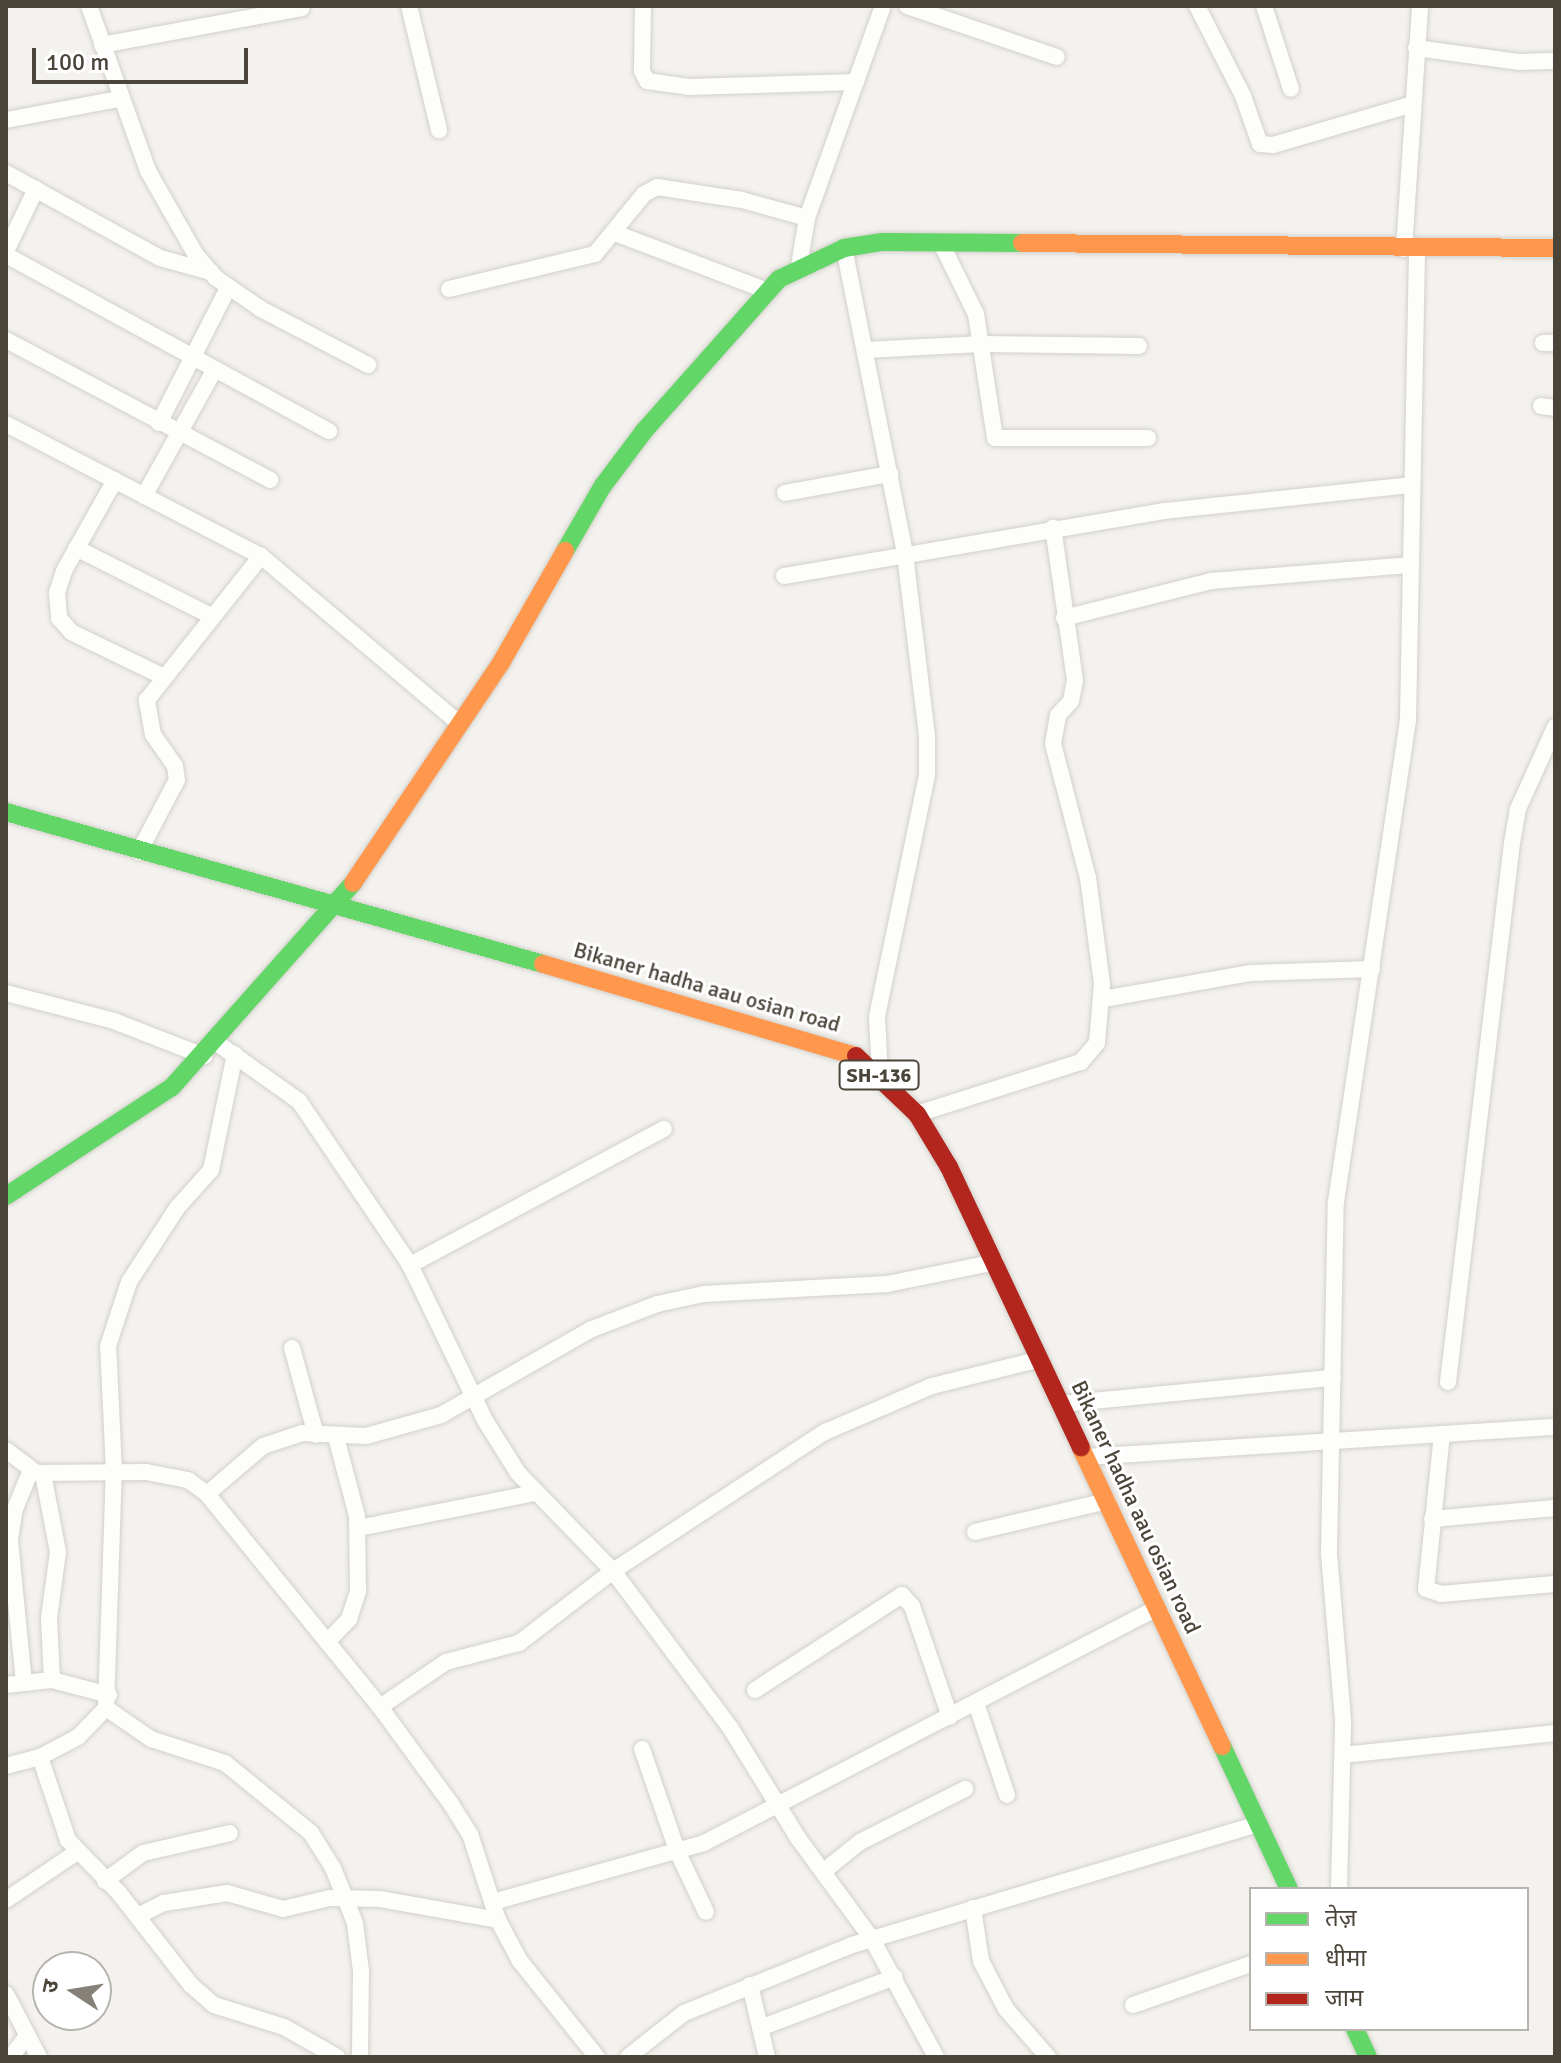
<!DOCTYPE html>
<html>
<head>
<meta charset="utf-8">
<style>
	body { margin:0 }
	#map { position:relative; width:1561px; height:2063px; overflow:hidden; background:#f4f2ee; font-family:Signika,"Noto Sans Devanagari",sans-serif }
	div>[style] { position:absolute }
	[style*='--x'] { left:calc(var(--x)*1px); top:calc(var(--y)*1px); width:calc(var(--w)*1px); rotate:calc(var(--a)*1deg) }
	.roads { filter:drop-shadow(0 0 2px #d2d0cb) drop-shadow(0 0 2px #d2d0cb) }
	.street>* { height:16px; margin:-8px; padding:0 8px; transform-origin:8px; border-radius:8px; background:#fdfdfc }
	.fast>* { height:18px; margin:-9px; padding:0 9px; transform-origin:9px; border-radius:9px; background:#63d668 }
	.slow>* { height:18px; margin:-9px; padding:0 9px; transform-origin:9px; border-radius:9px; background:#ff974d }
	.jam>* { height:18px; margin:-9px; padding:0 9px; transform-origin:9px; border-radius:9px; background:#b3261e }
	span { translate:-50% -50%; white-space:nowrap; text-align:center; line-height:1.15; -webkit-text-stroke:6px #fff; paint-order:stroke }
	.shield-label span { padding:2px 6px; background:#fff; border:2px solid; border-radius:6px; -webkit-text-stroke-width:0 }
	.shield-label { font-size:20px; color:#4b4439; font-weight:700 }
	.street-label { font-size:22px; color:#4b4439 }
	.frame { position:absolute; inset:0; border:8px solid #4b4439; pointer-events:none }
	.legend { position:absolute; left:1249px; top:1887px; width:280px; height:144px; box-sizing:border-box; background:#fff; border:2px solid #b7b4b0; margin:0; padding:10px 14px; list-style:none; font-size:24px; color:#4b4439 }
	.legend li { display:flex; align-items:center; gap:16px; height:40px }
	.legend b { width:40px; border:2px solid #b7b4b0 }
	.north { position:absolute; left:32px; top:1951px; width:80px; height:80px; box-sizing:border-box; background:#fff; border:2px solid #b7b4b0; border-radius:50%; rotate:282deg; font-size:22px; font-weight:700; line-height:32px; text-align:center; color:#4b4439 }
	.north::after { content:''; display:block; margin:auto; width:28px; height:36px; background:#868178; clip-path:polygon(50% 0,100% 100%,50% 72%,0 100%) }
	.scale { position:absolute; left:32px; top:48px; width:216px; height:36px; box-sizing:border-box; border:4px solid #4b4439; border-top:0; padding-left:10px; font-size:24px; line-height:28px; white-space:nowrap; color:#4b4439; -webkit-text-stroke:6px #fff; paint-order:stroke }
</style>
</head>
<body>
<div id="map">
	<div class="roads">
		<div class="street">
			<i style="--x:89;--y:6;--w:175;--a:70.3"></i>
			<i style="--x:148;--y:171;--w:97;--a:60.3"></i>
			<i style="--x:196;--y:255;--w:30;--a:49"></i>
			<i style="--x:216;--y:278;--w:55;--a:34.6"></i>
			<i style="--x:261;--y:309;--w:121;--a:27.6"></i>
			<i style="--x:409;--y:6;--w:128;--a:76.4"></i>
			<i style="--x:643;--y:6;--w:65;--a:90.9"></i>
			<i style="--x:642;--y:71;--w:11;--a:63"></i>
			<i style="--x:647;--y:81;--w:42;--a:8.1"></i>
			<i style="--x:689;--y:87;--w:167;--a:-1.7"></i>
			<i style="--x:907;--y:6;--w:158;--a:18.8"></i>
			<i style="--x:1197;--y:6;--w:101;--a:62.9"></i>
			<i style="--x:1243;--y:96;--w:51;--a:70.5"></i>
			<i style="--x:1260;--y:144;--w:13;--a:4"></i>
			<i style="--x:1273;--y:145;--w:143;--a:-16.3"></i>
			<i style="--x:1264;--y:6;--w:87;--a:72"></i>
			<i style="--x:102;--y:45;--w:203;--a:-10.5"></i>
			<i style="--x:1416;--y:48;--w:105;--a:7.7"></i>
			<i style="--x:1520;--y:62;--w:35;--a:-2"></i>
			<i style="--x:6;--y:120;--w:114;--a:-10.6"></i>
			<i style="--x:6;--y:173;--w:176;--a:28.9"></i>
			<i style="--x:160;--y:258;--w:53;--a:15.4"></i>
			<i style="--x:615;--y:233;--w:164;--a:20.8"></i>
			<i style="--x:941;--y:243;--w:79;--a:63.8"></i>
			<i style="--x:976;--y:314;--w:125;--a:81.3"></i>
			<i style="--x:995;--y:438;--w:153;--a:0"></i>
			<i style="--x:844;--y:248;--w:312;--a:78.7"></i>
			<i style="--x:905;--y:554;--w:183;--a:83.1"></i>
			<i style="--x:927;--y:736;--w:39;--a:90"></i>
			<i style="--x:927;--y:775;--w:247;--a:101.7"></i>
			<i style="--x:877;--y:1017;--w:59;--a:87.1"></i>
			<i style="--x:1404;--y:249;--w:244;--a:-86.2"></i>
			<i style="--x:6;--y:251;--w:69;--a:-64.2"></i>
			<i style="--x:6;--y:255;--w:368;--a:28.6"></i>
			<i style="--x:799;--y:266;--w:49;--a:-80.5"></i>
			<i style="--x:807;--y:218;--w:225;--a:-70.3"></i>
			<i style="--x:449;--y:289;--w:150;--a:-13.5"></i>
			<i style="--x:595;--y:254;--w:77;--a:-50.8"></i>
			<i style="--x:644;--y:194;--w:15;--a:-28"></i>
			<i style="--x:657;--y:187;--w:86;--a:8.7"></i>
			<i style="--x:742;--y:200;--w:67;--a:15.5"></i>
			<i style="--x:6;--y:340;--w:299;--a:27.9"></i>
			<i style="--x:1543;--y:343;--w:12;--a:0"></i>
			<i style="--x:865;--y:350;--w:117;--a:-2.9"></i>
			<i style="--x:982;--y:344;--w:157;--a:0.7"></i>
			<i style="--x:1541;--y:406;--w:14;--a:8"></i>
			<i style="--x:159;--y:423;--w:152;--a:-62.9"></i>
			<i style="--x:6;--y:424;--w:287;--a:27.4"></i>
			<i style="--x:261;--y:556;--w:260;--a:40.2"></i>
			<i style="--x:115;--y:480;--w:104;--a:119.3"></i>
			<i style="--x:64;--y:571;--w:23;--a:108"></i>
			<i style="--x:57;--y:593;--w:25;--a:85"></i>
			<i style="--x:59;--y:618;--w:18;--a:49"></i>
			<i style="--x:71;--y:632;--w:101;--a:25.8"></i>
			<i style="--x:785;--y:493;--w:107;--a:-10.3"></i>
			<i style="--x:144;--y:496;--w:145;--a:-60.8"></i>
			<i style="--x:76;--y:548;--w:151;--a:26.7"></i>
			<i style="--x:784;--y:576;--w:386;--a:-9.7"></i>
			<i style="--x:1164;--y:511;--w:249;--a:-6"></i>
			<i style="--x:1064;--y:618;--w:152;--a:-14.1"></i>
			<i style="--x:1211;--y:581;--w:201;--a:-4.6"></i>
			<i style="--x:139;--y:852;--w:81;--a:-62.2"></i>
			<i style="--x:177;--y:780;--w:14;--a:-98"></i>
			<i style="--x:175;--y:766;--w:38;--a:-125"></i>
			<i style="--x:153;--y:735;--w:36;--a:-100"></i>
			<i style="--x:147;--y:700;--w:184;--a:-51.6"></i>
			<i style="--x:6;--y:993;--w:112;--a:14.5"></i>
			<i style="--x:114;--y:1021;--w:97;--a:21.3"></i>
			<i style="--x:1103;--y:999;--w:149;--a:-10"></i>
			<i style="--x:1250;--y:973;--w:122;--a:-1.9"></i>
			<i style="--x:217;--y:1043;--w:100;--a:35.3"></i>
			<i style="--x:299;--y:1101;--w:198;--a:55.9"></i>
			<i style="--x:410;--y:1265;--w:174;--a:64.2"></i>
			<i style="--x:486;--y:1422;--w:60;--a:57.9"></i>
			<i style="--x:518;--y:1473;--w:136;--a:45.9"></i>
			<i style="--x:613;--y:1571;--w:197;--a:53.2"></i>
			<i style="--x:731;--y:1729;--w:128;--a:58.4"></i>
			<i style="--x:798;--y:1838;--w:125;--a:53.8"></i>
			<i style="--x:872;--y:1939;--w:134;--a:61.5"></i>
			<i style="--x:917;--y:1114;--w:172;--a:-17.6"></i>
			<i style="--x:1081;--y:1062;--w:25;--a:-50"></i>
			<i style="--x:1097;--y:1043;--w:59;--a:-85.2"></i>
			<i style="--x:1102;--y:984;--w:107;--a:-97.5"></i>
			<i style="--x:1088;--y:878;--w:138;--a:-104.6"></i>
			<i style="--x:1053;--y:744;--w:29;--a:-80"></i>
			<i style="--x:1058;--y:715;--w:19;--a:-47"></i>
			<i style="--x:1071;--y:701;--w:21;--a:-79"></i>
			<i style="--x:1075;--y:680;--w:154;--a:-98.2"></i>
			<i style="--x:410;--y:1265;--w:288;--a:-28.2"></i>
			<i style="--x:292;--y:1348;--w:90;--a:74.6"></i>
			<i style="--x:1448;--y:1382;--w:543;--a:-83.23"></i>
			<i style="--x:1512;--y:843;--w:35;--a:-80"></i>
			<i style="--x:1518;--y:809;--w:90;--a:-65.7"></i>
			<i style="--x:1061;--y:1404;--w:273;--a:-5.5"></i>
			<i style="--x:1442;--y:1434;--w:156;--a:95.9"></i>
			<i style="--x:1426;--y:1589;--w:16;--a:18"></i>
			<i style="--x:1441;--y:1594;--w:114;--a:-5"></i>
			<i style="--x:6;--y:1450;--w:38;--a:37"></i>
			<i style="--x:36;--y:1473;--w:110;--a:-0.5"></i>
			<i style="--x:146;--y:1472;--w:43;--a:10.8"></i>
			<i style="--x:188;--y:1480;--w:24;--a:36"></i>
			<i style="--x:207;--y:1494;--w:274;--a:50.9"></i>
			<i style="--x:380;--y:1707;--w:120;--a:53.8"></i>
			<i style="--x:451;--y:1804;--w:36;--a:58"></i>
			<i style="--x:470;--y:1834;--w:90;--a:72"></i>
			<i style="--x:498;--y:1920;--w:47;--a:61.8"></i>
			<i style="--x:520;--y:1961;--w:123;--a:51.3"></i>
			<i style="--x:1086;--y:1457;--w:470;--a:-3.7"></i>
			<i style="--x:43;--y:1474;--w:79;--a:79.1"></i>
			<i style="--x:58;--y:1552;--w:67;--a:97.8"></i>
			<i style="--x:49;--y:1618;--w:62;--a:87.2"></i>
			<i style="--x:52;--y:1680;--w:59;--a:14.7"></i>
			<i style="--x:207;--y:1494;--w:74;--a:-40.6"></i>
			<i style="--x:263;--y:1446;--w:41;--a:-18.4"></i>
			<i style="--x:302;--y:1433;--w:64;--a:2.7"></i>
			<i style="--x:366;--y:1436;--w:78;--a:-15.6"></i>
			<i style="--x:441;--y:1415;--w:174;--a:-29.7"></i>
			<i style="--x:592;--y:1329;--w:70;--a:-21"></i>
			<i style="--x:657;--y:1304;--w:48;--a:-12"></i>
			<i style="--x:704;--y:1294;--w:183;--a:-3.1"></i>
			<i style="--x:887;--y:1284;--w:111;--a:-11.4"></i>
			<i style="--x:1432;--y:1519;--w:123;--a:-5.1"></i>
			<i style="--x:358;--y:1528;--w:179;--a:-11.2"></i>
			<i style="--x:975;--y:1532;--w:136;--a:-13.2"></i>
			<i style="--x:327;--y:1642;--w:32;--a:-46"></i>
			<i style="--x:349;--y:1619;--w:29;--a:-72"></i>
			<i style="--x:358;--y:1591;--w:75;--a:-90.8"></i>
			<i style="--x:357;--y:1516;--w:82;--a:-104.9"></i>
			<i style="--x:24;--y:1683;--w:145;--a:-95.6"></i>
			<i style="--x:10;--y:1539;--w:30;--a:-81"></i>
			<i style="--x:15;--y:1509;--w:42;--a:-67.7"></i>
			<i style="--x:6;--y:1685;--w:46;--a:-6.2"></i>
			<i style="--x:755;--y:1690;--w:175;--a:-32.9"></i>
			<i style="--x:902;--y:1595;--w:15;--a:48"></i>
			<i style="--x:912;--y:1606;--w:117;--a:71.1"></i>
			<i style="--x:976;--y:1703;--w:97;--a:71.4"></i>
			<i style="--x:380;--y:1707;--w:80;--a:-34.3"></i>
			<i style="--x:446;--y:1662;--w:75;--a:-14.6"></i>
			<i style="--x:519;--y:1643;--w:118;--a:-37.5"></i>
			<i style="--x:613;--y:1571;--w:254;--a:-33.3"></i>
			<i style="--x:825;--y:1432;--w:116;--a:-23.3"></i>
			<i style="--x:932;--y:1386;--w:111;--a:-14"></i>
			<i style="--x:106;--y:1708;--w:55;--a:34.6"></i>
			<i style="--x:151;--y:1739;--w:78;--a:18"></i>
			<i style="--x:225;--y:1763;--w:111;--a:39.1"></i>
			<i style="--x:311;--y:1833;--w:41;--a:57.8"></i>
			<i style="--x:333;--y:1868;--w:59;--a:68.2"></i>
			<i style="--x:355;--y:1923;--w:48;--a:82.9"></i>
			<i style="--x:361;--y:1971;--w:86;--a:90.7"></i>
			<i style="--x:642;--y:1749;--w:110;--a:70.9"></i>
			<i style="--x:678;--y:1853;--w:65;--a:64.6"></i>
			<i style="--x:1343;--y:1755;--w:213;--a:-5.9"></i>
			<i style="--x:40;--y:1757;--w:88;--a:71.4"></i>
			<i style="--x:68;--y:1840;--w:74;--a:46.1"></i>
			<i style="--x:119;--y:1893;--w:117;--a:52"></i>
			<i style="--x:191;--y:1985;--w:30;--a:41"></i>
			<i style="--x:214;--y:2005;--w:73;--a:17.4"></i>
			<i style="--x:284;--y:2027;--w:61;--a:29.5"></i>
			<i style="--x:6;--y:1766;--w:35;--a:-15"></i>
			<i style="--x:40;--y:1757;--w:43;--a:-27.8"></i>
			<i style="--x:78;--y:1737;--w:40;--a:-46"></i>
			<i style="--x:106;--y:1708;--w:237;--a:-88.1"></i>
			<i style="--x:114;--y:1471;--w:125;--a:-92.7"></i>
			<i style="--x:108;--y:1346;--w:67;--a:-71.8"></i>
			<i style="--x:129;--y:1282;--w:88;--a:-57"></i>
			<i style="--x:177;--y:1208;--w:51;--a:-48.2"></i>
			<i style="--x:211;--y:1170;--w:118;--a:-78.3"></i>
			<i style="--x:824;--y:1871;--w:46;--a:-38.9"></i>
			<i style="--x:860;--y:1842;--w:118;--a:-26.8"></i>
			<i style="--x:105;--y:1881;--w:47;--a:-36.4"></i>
			<i style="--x:143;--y:1853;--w:89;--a:-12.9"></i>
			<i style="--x:1339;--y:1889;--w:169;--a:-88.6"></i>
			<i style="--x:1343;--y:1720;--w:169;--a:-94.8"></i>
			<i style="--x:1329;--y:1552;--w:350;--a:-88.9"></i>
			<i style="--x:1336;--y:1202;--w:487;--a:-81.5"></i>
			<i style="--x:1408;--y:720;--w:471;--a:-88.9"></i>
			<i style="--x:6;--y:1900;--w:86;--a:-34.1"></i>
			<i style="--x:493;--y:1902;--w:219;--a:-15.6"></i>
			<i style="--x:704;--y:1843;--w:510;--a:-27.42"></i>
			<i style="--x:973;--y:1908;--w:54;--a:81.4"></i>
			<i style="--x:981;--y:1961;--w:54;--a:62.5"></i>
			<i style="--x:1006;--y:2009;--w:64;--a:48.8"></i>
			<i style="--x:138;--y:1916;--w:29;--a:-27"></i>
			<i style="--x:164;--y:1903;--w:64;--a:-9"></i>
			<i style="--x:227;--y:1893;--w:58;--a:15.9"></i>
			<i style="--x:283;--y:1909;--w:48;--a:-13.2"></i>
			<i style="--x:330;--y:1898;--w:50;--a:1.1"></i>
			<i style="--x:380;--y:1899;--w:120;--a:10.1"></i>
			<i style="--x:750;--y:1985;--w:74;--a:76.7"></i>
			<i style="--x:6;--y:1994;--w:71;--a:62.4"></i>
			<i style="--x:1133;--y:2005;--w:125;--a:-19.2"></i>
			<i style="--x:760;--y:2028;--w:144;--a:-20.7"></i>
			<i style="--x:11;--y:2057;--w:25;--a:-53"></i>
			<i style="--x:628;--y:2057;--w:71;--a:-38.2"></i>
			<i style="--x:684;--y:2013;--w:181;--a:-22"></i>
			<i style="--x:852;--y:1945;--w:425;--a:-16.6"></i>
		</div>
		<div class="fast">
			<i style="--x:565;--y:551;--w:74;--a:-60"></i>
			<i style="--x:602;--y:487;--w:70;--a:-53.1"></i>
			<i style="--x:644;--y:431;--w:203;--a:-48.4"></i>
			<i style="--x:779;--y:279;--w:72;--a:-25.5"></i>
			<i style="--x:844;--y:248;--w:39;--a:-9"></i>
			<i style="--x:883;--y:242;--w:139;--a:0.4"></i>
			<i style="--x:6;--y:812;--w:558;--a:15.8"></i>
			<i style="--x:6;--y:1196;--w:199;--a:-33.3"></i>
			<i style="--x:172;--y:1087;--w:273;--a:-48.4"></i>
			<i style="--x:1222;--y:1746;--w:158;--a:64.9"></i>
			<i style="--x:1355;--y:2029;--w:31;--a:65"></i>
		</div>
		<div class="slow">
			<i style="--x:1022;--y:243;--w:533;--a:0.54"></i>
			<i style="--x:353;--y:883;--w:267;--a:-56.1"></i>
			<i style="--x:502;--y:661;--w:127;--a:-60.2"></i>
			<i style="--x:543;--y:964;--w:326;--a:16.4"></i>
			<i style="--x:1081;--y:1448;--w:330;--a:64.7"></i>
		</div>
		<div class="jam">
			<i style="--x:856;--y:1056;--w:84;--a:43.6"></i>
			<i style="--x:917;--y:1114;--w:62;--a:58.9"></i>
			<i style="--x:949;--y:1167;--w:310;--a:64.8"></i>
		</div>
	</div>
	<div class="shield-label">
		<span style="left:879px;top:1075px">SH-136</span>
	</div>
	<div class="street-label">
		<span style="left:707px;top:987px;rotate:16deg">Bikaner hadha aau osian road</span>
		<span style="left:1136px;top:1507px;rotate:65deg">Bikaner hadha aau osian road</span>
	</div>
	<div class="frame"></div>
	<ul class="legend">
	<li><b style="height:10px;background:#63d668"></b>तेज़</li>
	<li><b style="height:10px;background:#ff974d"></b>धीमा</li>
	<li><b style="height:10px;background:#b3261e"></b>जाम</li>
	</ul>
	<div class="north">उ</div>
	<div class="scale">100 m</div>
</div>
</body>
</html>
